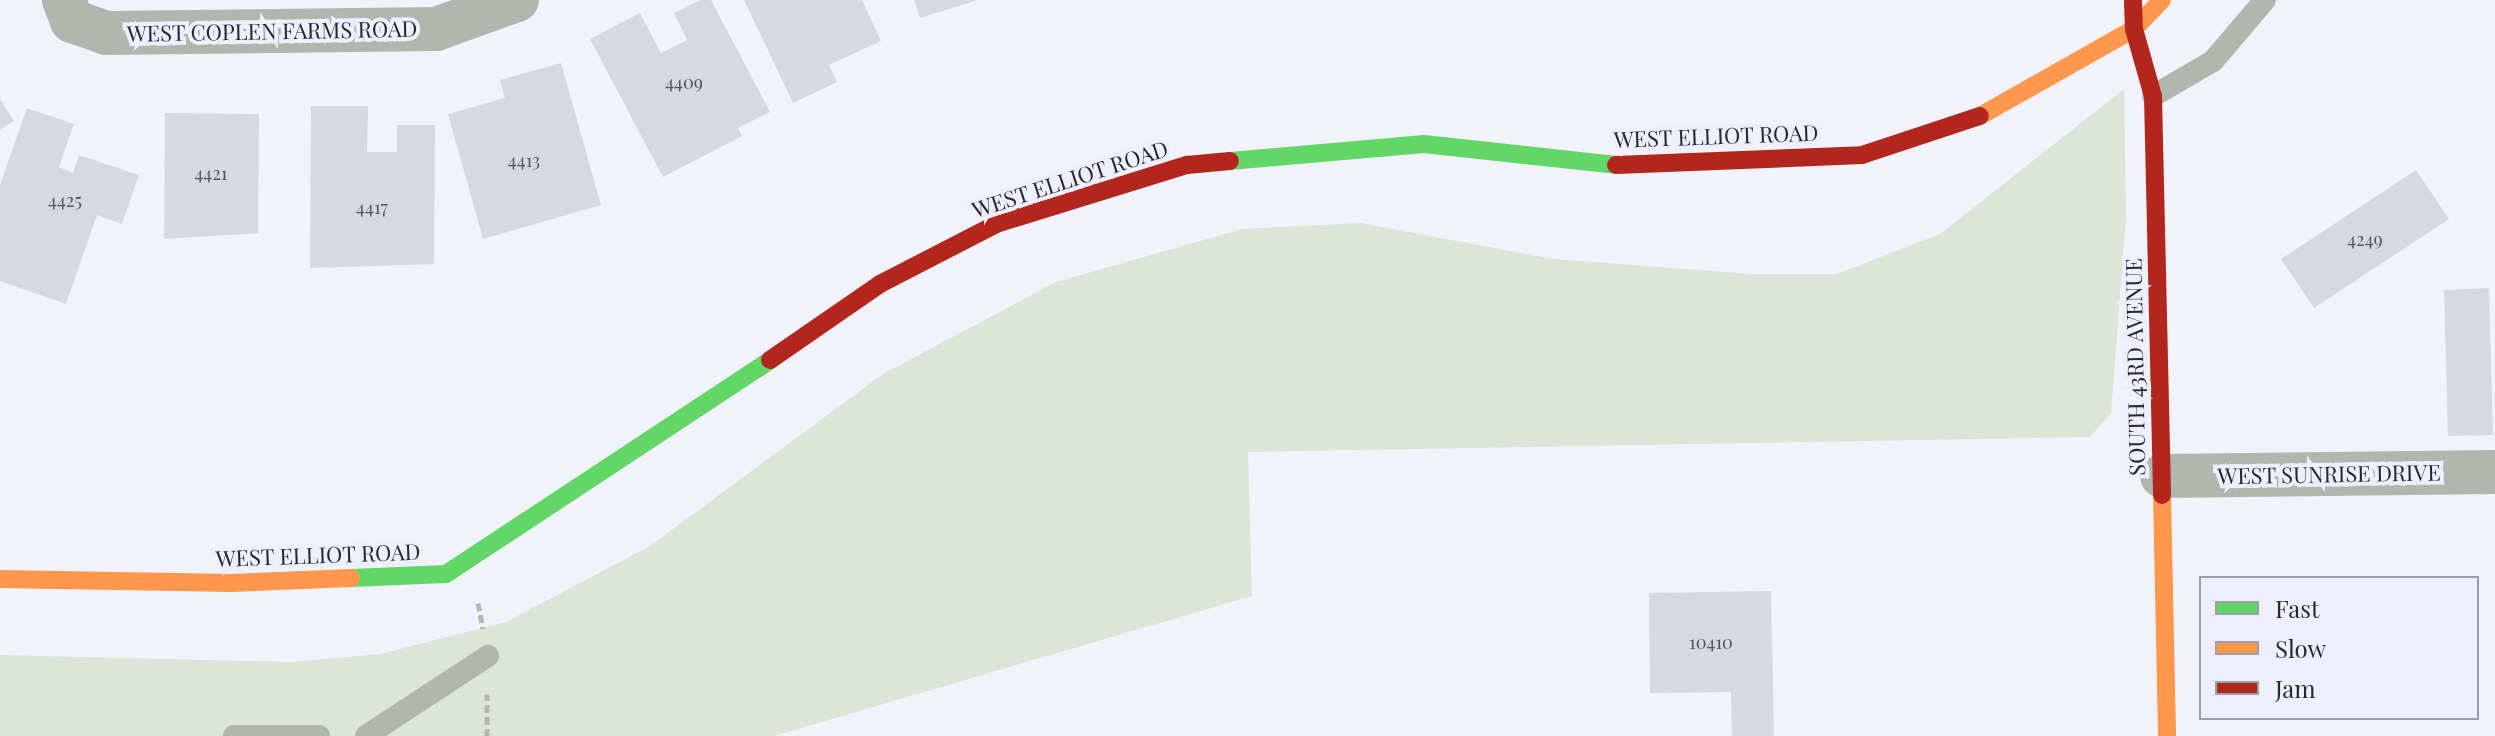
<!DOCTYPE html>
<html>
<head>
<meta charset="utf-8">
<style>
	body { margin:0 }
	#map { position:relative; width:2495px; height:736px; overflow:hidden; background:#f2f2fa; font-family:"Playfair Display",serif }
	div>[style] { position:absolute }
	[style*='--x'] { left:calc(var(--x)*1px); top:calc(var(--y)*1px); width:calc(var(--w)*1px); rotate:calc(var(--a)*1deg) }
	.green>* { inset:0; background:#dce5d7 }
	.building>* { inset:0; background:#d8d8e0 }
	.path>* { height:5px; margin-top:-2.5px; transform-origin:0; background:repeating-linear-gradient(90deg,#b6b8b6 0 8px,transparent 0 12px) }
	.lane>* { height:22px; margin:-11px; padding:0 11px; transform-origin:11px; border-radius:11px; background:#b1b6af }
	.street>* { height:44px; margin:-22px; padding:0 22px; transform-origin:22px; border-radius:22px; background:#b1b6af }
	.fast>* { height:18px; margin:-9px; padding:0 9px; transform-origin:9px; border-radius:9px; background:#63d668 }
	.slow>* { height:18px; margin:-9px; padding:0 9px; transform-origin:9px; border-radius:9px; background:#ff974d }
	.jam>* { height:18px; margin:-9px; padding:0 9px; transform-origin:9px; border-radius:9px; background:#b3261e }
	span { translate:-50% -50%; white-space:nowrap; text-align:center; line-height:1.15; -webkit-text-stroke:8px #eeeefd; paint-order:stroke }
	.number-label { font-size:18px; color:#54545d }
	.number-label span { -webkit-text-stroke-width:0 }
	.street-label { font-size:22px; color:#272730 }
	.legend { position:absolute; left:2199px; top:576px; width:280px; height:144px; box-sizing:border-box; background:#eeeefd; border:2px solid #9e9eab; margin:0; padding:10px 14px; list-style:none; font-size:24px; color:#272730 }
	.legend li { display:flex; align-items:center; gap:16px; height:40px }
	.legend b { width:40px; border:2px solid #9e9eab }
</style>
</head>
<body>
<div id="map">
	<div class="green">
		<i style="clip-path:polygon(2124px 89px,2126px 217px,2111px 413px,2090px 437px,1248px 452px,1252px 596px,774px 736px,0 736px,0 655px,291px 662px,380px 654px,506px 622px,650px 546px,883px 374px,1056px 282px,1242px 229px,1361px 223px,1553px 259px,1751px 274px,1837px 274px,1940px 234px)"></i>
	</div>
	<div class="building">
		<i style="clip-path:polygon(700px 0,711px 0,770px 112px,738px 128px,742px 136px,663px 177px,590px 39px,640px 13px,661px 53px,687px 40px,674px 13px)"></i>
		<i style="clip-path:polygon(744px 0,862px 0,881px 41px,829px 65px,837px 82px,793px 103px)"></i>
		<i style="clip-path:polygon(914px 0,975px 0,975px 1px,920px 18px)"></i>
		<i style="clip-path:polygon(561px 63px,601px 205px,483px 239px,448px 114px,505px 98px,500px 80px)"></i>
		<i style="clip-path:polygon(0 99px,14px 121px,0 130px)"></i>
		<i style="clip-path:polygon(311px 106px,368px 106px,367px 152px,397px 152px,397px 125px,435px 125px,434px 264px,310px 268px)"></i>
		<i style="clip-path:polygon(27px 108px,74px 124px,59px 167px,73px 173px,79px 155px,139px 175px,122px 224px,97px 215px,66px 304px,0 281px,0 185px)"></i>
		<i style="clip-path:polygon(165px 113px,259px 114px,258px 233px,164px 239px)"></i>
		<i style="clip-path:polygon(2416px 170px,2449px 219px,2314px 308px,2281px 259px)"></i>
		<i style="clip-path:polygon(2489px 288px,2493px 435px,2448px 436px,2444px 290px)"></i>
		<i style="clip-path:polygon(1771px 591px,1774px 736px,1732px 736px,1731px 692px,1650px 693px,1649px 593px)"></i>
	</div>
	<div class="path">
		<i style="--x:478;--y:603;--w:26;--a:79"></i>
		<i style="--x:487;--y:736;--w:42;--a:-90"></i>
	</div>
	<div class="lane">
		<i style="--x:2153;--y:96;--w:69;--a:-30.3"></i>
		<i style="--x:2213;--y:61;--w:80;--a:-49.6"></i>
		<i style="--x:234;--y:736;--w:85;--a:0"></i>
		<i style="--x:366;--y:736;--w:146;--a:-33.3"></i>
	</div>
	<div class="street">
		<i style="--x:64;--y:0;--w:22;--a:69"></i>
		<i style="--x:72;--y:21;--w:36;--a:19"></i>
		<i style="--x:106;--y:33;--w:330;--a:-0.7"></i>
		<i style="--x:436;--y:29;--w:86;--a:-19.7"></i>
		<i style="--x:2162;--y:476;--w:333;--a:-0.7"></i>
	</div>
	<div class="fast">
		<i style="--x:1230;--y:161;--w:195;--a:-5"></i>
		<i style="--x:1424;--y:144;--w:193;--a:6.2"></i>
		<i style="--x:351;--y:578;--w:95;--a:-2.4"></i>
		<i style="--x:446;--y:574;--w:388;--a:-33.4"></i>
	</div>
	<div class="slow">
		<i style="--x:1980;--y:116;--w:177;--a:-29.5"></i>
		<i style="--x:2134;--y:29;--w:40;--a:-46"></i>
		<i style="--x:2162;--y:495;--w:241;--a:88.8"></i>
		<i style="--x:0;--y:579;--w:232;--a:1"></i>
		<i style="--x:232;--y:583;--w:119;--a:-2.4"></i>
	</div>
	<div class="jam">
		<i style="--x:2133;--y:2;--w:27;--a:88"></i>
		<i style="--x:2134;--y:29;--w:70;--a:74.2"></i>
		<i style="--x:2153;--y:96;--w:399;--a:88.7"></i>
		<i style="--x:1616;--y:165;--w:246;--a:-2.3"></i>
		<i style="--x:1862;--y:155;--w:124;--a:-18.3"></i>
		<i style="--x:770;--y:360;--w:134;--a:-34.6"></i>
		<i style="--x:880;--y:284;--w:131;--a:-27.3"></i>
		<i style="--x:996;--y:224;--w:200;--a:-17.2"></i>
		<i style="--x:1187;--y:165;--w:43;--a:-5.3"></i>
	</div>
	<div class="number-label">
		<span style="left:684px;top:82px">4409</span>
		<span style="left:524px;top:160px">4413</span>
		<span style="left:211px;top:173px">4421</span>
		<span style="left:65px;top:200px">4425</span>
		<span style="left:372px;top:207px">4417</span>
		<span style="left:2365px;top:239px">4249</span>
		<span style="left:1711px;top:642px">10410</span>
	</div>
	<div class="street-label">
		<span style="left:272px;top:31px;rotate:-1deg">WEST COPLEN FARMS ROAD</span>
		<span style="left:1716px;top:136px;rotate:-2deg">WEST ELLIOT ROAD</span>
		<span style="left:1070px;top:179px;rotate:-18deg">WEST ELLIOT ROAD</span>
		<span style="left:2135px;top:367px;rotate:-91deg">SOUTH 43RD AVENUE</span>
		<span style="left:2329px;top:474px;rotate:-1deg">WEST SUNRISE DRIVE</span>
		<span style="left:318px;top:555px;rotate:-2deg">WEST ELLIOT ROAD</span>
	</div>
	<ul class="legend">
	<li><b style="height:10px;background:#63d668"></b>Fast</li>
	<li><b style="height:10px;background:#ff974d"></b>Slow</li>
	<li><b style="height:10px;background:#b3261e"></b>Jam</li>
	</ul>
</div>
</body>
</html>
